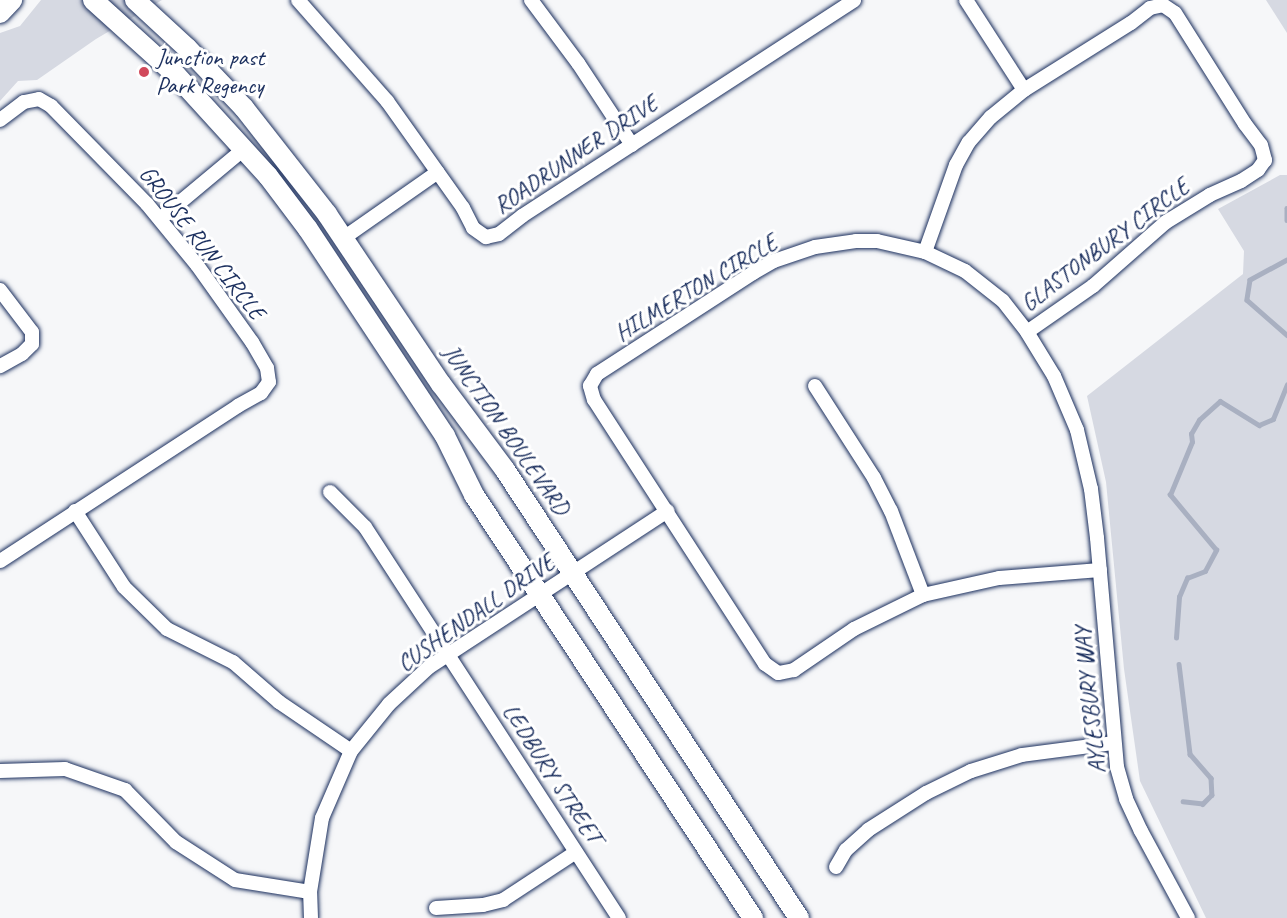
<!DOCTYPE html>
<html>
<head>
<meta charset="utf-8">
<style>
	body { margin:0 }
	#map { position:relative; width:1287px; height:918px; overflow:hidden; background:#f6f7f9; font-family:Caveat,sans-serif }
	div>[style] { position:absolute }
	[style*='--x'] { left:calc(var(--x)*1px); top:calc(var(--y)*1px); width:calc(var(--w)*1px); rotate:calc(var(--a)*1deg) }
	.green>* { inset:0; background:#d6d9e2 }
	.stream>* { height:4.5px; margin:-2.25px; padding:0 2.25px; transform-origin:2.25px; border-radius:2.25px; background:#a9b0c1 }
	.roads { filter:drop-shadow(0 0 2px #1b2f5e) drop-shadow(0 0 2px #1b2f5e) }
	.street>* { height:14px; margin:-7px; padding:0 7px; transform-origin:7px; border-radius:7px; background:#fff }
	.secondary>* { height:20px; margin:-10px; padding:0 10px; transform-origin:10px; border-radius:10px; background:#fff }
	.dots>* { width:16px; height:16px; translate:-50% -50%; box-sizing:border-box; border:3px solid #fff; border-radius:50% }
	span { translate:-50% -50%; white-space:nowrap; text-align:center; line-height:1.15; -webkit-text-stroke:6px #fff; paint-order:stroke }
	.poi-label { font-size:24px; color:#1b2f5e }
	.left { translate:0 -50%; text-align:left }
	.street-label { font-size:24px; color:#1b2f5e }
</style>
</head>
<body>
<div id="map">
	<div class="green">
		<i style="clip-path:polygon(41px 0,162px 0,96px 39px,37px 80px,18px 81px,0 101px,0 33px,20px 26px)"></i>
		<i style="clip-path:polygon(1266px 0,1287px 0,1287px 33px)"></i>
		<i style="clip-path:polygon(1280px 175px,1287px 175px,1287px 918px,1206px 918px,1140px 781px,1124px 669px,1106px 482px,1087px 396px,1243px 274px,1244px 251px,1218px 209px)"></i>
	</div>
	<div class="stream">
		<i style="--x:1287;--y:208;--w:12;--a:90"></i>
		<i style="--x:1287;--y:260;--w:42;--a:151.6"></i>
		<i style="--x:1250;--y:280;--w:20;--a:99"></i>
		<i style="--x:1247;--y:300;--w:53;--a:41.2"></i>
		<i style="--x:1176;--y:638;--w:41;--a:-85.8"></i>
		<i style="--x:1179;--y:597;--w:21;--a:-67"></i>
		<i style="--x:1187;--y:578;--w:19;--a:-21"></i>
		<i style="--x:1205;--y:571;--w:24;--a:-62"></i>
		<i style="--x:1216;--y:550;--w:72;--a:-129.9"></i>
		<i style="--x:1170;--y:495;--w:57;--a:-67.5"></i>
		<i style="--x:1192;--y:442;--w:8;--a:-97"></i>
		<i style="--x:1191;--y:434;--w:16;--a:-60"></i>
		<i style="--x:1199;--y:420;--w:28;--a:-42"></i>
		<i style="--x:1220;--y:401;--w:46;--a:31.6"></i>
		<i style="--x:1259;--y:425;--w:15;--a:-23"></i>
		<i style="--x:1273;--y:419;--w:37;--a:-68"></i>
		<i style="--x:1179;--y:664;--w:91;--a:83"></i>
		<i style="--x:1190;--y:754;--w:32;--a:49"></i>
		<i style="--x:1211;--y:778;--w:17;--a:87"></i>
		<i style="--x:1212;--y:795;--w:13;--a:135"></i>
		<i style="--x:1203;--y:804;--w:20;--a:-174"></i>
	</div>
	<div class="roads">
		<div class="street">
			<i style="--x:298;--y:0;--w:135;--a:48.6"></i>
			<i style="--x:387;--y:101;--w:131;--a:54.6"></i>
			<i style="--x:463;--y:208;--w:22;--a:63"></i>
			<i style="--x:473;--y:228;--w:16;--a:35"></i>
			<i style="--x:486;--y:237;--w:13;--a:-13"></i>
			<i style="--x:499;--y:234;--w:29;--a:-38"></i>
			<i style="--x:522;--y:216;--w:396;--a:-33"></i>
			<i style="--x:531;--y:0;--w:79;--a:53.3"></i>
			<i style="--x:578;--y:63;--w:98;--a:56.6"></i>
			<i style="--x:966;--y:0;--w:107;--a:57.2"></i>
			<i style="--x:0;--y:120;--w:30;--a:-37"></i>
			<i style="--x:24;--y:102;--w:15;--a:-11"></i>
			<i style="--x:39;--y:99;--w:14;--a:30"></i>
			<i style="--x:51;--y:106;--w:137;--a:45.6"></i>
			<i style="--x:147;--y:204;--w:79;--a:50.7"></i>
			<i style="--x:197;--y:265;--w:95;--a:54.5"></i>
			<i style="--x:252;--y:342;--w:30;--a:60"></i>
			<i style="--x:267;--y:368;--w:14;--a:82"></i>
			<i style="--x:269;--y:382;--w:14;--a:126"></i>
			<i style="--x:261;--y:393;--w:26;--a:151"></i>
			<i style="--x:238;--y:406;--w:284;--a:146.9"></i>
			<i style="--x:160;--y:219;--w:109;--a:-39.8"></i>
			<i style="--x:345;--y:237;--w:113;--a:-35"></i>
			<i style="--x:925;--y:252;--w:92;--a:-70.4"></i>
			<i style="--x:956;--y:165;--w:26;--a:-61"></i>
			<i style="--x:969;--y:142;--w:33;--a:-49"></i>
			<i style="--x:991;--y:117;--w:43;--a:-39.3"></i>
			<i style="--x:1024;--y:90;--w:126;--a:-32.1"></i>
			<i style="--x:1131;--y:23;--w:24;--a:-38"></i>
			<i style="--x:1150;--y:8;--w:13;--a:-13"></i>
			<i style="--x:1163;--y:5;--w:14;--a:34"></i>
			<i style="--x:1175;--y:13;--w:131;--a:57.8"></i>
			<i style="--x:1245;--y:124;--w:26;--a:53"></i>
			<i style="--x:1261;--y:145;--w:16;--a:75"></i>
			<i style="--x:1265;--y:160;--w:12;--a:125"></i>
			<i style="--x:1258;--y:170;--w:20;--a:147"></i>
			<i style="--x:1241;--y:181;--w:34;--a:156"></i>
			<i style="--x:1210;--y:195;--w:52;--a:148.5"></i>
			<i style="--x:1166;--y:222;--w:97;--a:138.8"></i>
			<i style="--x:1093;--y:286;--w:80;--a:145.1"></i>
			<i style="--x:0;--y:290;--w:53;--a:52.7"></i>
			<i style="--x:32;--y:332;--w:12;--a:90"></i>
			<i style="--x:32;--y:344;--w:14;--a:135"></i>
			<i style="--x:22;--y:354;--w:25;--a:151"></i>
			<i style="--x:815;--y:386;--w:109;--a:57.3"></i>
			<i style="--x:874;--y:478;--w:37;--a:63"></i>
			<i style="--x:891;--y:511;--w:90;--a:69.1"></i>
			<i style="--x:330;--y:492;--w:49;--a:45"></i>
			<i style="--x:365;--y:527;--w:466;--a:57"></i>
			<i style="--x:75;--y:511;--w:90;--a:57.2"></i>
			<i style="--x:124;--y:587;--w:60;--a:44.3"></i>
			<i style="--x:167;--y:629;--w:74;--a:26.6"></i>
			<i style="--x:233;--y:662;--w:61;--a:41"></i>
			<i style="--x:279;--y:702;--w:87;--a:34.2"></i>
			<i style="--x:1100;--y:570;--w:101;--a:175.5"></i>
			<i style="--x:999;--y:578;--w:78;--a:167.4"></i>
			<i style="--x:923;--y:595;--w:77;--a:153.8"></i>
			<i style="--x:854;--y:629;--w:73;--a:145.7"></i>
			<i style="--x:794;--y:670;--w:16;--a:169"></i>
			<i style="--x:778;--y:673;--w:16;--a:-145"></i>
			<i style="--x:765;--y:664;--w:315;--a:-122.9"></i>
			<i style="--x:594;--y:400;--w:15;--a:-106"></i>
			<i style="--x:590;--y:386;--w:14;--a:-60"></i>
			<i style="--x:597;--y:374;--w:186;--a:-32.9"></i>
			<i style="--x:753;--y:273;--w:24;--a:-30"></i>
			<i style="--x:774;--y:261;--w:43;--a:-18.9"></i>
			<i style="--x:815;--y:247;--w:41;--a:-8.3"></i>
			<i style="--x:856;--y:241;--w:21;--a:0"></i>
			<i style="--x:877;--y:241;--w:49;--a:12.9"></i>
			<i style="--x:925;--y:252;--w:44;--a:25.4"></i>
			<i style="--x:965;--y:271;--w:48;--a:38.3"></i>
			<i style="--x:1003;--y:301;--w:39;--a:52"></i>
			<i style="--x:1027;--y:332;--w:52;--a:58.5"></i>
			<i style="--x:1054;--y:376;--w:59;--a:66.9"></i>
			<i style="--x:1077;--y:430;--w:61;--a:76.7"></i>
			<i style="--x:1091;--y:489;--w:49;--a:83"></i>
			<i style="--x:1097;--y:538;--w:230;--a:85"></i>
			<i style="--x:1117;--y:767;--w:33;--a:74"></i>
			<i style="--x:1126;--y:799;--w:35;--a:65"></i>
			<i style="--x:1141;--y:831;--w:99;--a:61.6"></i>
			<i style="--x:0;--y:771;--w:65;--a:-1.8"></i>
			<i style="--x:65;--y:769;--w:64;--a:19.3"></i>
			<i style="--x:125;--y:790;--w:73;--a:45.6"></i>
			<i style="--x:176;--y:842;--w:70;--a:32.8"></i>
			<i style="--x:235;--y:880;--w:76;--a:9.1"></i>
			<i style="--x:836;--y:867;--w:20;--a:-60"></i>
			<i style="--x:846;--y:850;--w:30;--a:-42"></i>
			<i style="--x:868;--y:830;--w:69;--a:-32.5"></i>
			<i style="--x:926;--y:793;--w:50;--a:-26.1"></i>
			<i style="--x:971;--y:771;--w:53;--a:-17.4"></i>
			<i style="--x:1022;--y:755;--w:92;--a:-7.5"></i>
			<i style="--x:436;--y:908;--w:47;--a:-3.7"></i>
			<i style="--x:483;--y:905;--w:21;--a:-14"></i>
			<i style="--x:503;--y:900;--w:87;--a:-33.3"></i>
			<i style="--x:311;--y:918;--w:26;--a:-92"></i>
			<i style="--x:310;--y:892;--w:75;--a:-80.8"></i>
			<i style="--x:322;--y:818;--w:73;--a:-66.6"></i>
			<i style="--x:351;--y:751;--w:60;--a:-51"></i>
			<i style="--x:389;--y:704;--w:54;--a:-42.8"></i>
			<i style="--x:429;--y:667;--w:285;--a:-33.2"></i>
		</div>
		<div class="secondary">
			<i style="--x:93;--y:0;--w:112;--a:42.1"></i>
			<i style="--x:176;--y:75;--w:137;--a:47.7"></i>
			<i style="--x:268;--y:176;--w:66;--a:53"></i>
			<i style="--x:308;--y:229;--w:248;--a:56.5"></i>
			<i style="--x:445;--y:436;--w:66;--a:63.8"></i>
			<i style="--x:474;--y:495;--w:507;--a:56.59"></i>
			<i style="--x:135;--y:0;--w:71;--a:42.7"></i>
			<i style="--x:187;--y:48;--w:83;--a:46.5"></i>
			<i style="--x:244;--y:108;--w:135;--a:51.9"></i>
			<i style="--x:327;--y:214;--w:205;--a:56.2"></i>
			<i style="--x:441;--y:384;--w:107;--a:53.3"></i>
			<i style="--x:505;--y:470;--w:536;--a:56.73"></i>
			<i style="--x:0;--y:13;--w:18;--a:-47"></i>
		</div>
	</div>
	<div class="dots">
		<i style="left:144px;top:72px;background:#d1495b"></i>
	</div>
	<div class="poi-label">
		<span class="left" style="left:156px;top:72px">Junction past<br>Park Regency</span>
	</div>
	<div class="street-label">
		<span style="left:576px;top:155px;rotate:-34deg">ROADRUNNER DRIVE</span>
		<span style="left:202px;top:243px;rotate:52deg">GROUSE RUN CIRCLE</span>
		<span style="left:1105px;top:245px;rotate:-37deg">GLASTONBURY CIRCLE</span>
		<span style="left:696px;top:288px;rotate:-31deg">HILMERTON CIRCLE</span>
		<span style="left:506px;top:430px;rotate:55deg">JUNCTION BOULEVARD</span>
		<span style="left:476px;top:613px;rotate:-35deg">CUSHENDALL DRIVE</span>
		<span style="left:1090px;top:700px;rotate:-96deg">AYLESBURY WAY</span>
		<span style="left:552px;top:774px;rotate:57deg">LEDBURY STREET</span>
	</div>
</div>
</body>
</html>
